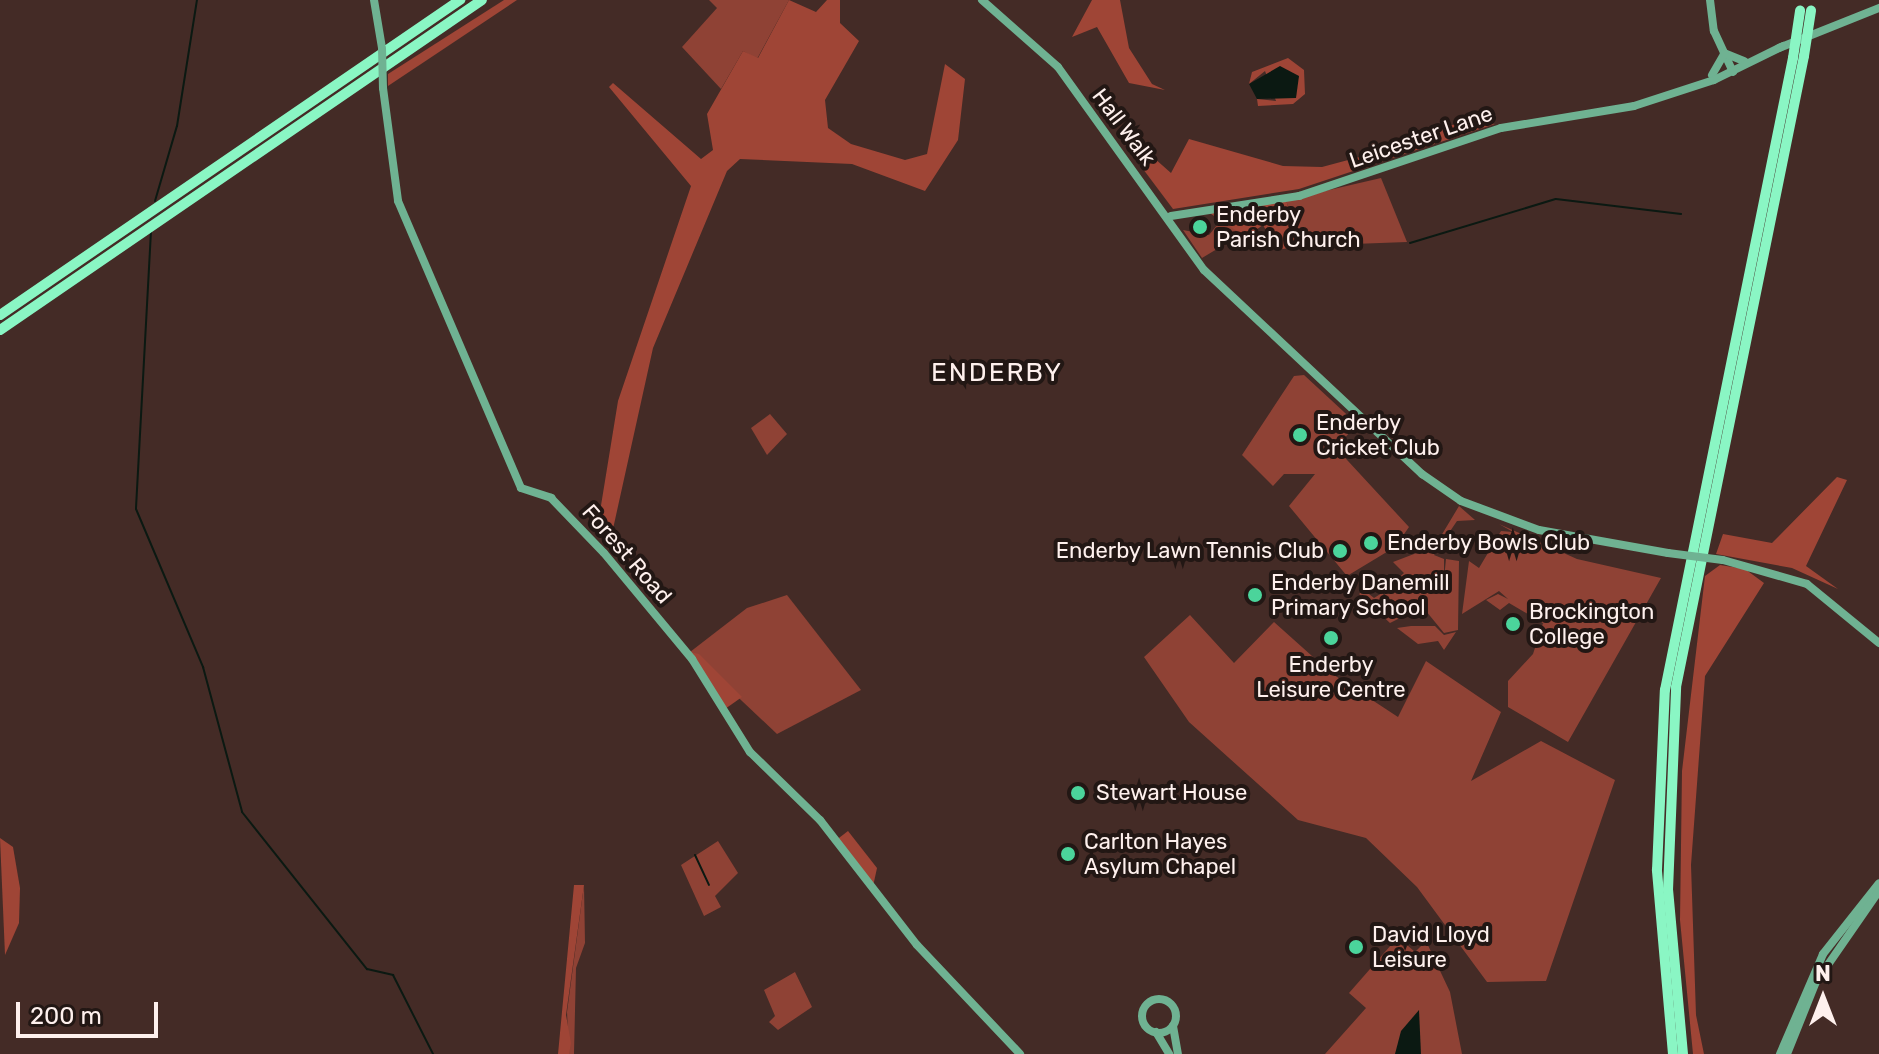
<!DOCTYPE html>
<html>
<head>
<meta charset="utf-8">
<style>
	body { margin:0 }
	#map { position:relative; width:1879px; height:1054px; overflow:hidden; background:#442b26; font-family:Rubik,sans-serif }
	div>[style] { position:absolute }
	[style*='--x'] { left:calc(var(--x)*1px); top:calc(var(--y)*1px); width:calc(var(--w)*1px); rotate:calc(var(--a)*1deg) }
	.green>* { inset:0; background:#8f4235 }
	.forest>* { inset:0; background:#9f4536 }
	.water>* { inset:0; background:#0b1912 }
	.stream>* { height:2px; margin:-1px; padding:0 1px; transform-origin:1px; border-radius:1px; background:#0b1912 }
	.secondary>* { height:8px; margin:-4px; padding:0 4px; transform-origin:4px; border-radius:4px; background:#6fb292 }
	.secondary>.ring { margin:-4px; padding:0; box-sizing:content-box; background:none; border:8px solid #6fb292; border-radius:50% }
	.highway>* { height:10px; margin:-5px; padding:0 5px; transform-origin:5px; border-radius:5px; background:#8af6c4 }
	.secondary-bridge>* { height:8px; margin:-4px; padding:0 4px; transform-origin:4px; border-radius:4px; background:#6fb292 }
	.highway-bridge>* { height:10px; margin:-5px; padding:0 5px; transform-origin:5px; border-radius:5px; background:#8af6c4 }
	.dots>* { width:22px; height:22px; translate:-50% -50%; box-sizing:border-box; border:4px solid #221714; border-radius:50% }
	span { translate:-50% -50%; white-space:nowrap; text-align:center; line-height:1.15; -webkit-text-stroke:8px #221714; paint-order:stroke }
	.street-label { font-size:22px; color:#fef0ed }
	.poi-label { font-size:22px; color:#fef0ed }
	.left { translate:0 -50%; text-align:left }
	.right { translate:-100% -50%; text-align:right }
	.quarter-label { font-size:26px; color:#fef0ed; letter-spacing:2px }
	.north { position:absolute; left:1783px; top:958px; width:80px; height:80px; -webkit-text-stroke:6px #221714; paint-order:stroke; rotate:0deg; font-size:22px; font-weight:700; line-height:32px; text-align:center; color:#fef0ed }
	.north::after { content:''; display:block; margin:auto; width:28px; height:36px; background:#fef0ed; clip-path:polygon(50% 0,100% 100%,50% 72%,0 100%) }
	.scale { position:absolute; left:16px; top:1002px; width:142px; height:36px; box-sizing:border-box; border:4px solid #fef0ed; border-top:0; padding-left:10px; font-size:24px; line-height:28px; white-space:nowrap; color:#fef0ed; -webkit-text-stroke:6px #221714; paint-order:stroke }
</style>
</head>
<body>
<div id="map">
	<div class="green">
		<i style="clip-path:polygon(709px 0,789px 0,757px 59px,743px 51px,721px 89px,682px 47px,717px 8px)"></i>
		<i style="clip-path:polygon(1381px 178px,1407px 242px,1300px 246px,1286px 200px)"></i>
		<i style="clip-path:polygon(1222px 219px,1252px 228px,1202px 258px,1183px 230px,1209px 235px)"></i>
		<i style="clip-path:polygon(1304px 375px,1357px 424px,1336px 448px,1409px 527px,1395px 547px,1347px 576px,1289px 506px,1315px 474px,1284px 474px,1273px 486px,1242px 455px,1294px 376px)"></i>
		<i style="clip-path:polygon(770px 414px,787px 434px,767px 455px,751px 428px)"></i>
		<i style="clip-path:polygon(1459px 506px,1475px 520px,1457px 521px,1434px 555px,1444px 559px,1444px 579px,1446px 559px,1459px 561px,1458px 630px,1444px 633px,1426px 611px,1403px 615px,1383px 592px,1404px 573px,1393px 562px,1435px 546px)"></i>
		<i style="clip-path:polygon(1499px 524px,1577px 559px,1661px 578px,1568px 742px,1508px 707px,1508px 681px,1533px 654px,1543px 623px,1509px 603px,1500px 610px,1486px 600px,1498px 594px,1508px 599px,1499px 591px,1462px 614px,1469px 561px,1479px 568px,1501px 531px,1513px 532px)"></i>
		<i style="clip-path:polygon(1364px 590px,1374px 598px,1382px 593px,1402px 617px,1390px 623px,1359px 594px)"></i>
		<i style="clip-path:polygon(787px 595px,861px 690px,777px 734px,690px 652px,747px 608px)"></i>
		<i style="clip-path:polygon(1190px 615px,1234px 663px,1274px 622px,1331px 673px,1398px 717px,1426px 661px,1501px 712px,1471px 781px,1541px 741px,1615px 780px,1546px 981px,1487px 982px,1417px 887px,1366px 838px,1298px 820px,1189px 722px,1144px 657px)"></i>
		<i style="clip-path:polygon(1411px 626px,1435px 626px,1444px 635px,1456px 632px,1444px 650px,1438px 641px,1418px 644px,1397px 628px)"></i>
		<i style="clip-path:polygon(718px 841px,738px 873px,715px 896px,721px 907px,704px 916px,681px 865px)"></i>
		<i style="clip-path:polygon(584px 885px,585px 943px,576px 968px,574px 1054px,569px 1054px,567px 1012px)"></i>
		<i style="clip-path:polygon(1398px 937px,1415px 952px,1426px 941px,1450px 992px,1462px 1054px,1325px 1054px,1366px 1008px,1349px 993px)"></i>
		<i style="clip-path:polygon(795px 972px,812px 1007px,778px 1030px,769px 1022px,775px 1016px,764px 990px)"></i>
	</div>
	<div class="forest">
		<i style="clip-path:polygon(504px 0,517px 0,388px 86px,388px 74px)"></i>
		<i style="clip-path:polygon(789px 0,816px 12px,827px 0,840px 0,840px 23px,859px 41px,825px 100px,828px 128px,851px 144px,905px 160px,927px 154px,945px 64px,965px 79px,958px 140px,925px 191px,852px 164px,740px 159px,727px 171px,653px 348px,609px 547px,597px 530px,618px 401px,691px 186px,609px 87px,613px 83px,701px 159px,713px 150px,707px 114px,743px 51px,758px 58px)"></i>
		<i style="clip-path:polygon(1092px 0,1120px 0,1129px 48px,1152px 84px,1165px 90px,1129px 83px,1097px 27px,1072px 37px)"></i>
		<i style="clip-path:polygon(1288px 58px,1304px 70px,1305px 94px,1293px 104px,1258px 106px,1257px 99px,1276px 101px,1265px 71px,1249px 84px,1252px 72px)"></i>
		<i style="clip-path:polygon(1469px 118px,1495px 124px,1299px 189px,1173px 209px,1122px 141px,1136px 142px,1171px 173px,1189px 139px,1283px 166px,1322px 167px,1404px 145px)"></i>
		<i style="clip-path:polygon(1286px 200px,1300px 246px,1277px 250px,1263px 225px,1246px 237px,1208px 212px)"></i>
		<i style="clip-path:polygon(1837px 477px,1847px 480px,1806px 566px,1838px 589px,1792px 568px,1716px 554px,1723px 534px,1772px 543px)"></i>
		<i style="clip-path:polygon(1720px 565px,1745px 569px,1764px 583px,1705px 676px,1691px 865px,1696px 1015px,1704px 1054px,1693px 1054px,1680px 920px,1682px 771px,1705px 576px)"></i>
		<i style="clip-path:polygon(690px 652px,699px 654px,742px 697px,725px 709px)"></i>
		<i style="clip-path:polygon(848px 831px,877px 868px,872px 891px,835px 841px)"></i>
		<i style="clip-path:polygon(0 838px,13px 847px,20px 888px,19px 923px,5px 955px)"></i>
		<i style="clip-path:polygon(574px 885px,584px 885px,566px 1015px,571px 1043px,569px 1054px,558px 1054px)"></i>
	</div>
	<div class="water">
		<i style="clip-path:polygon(1280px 66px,1299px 76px,1296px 98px,1257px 99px,1249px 84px)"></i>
		<i style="clip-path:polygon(1419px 1010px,1421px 1054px,1395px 1054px,1401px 1031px)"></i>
	</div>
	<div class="stream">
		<i style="--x:155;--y:201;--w:78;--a:-73.7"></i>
		<i style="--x:177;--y:126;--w:128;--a:-81"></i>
		<i style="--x:151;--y:231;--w:278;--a:93.1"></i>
		<i style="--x:136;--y:509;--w:172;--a:67"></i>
		<i style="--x:203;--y:667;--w:150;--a:74.9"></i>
		<i style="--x:242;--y:812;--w:201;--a:51.5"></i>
		<i style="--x:367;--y:969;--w:27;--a:13"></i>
		<i style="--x:393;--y:975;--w:89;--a:63.1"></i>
		<i style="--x:1410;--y:243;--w:152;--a:-16.8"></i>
		<i style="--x:1556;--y:199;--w:126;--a:6.8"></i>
		<i style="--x:695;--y:855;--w:33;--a:65"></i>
	</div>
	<div class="secondary">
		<i style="--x:374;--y:0;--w:49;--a:80.5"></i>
		<i style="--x:982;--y:0;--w:101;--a:41.4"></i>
		<i style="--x:1058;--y:67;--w:250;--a:54.3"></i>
		<i style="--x:1204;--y:270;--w:299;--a:43.1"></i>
		<i style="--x:1422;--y:474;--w:47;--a:34.7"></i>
		<i style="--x:1461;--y:501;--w:83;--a:20.4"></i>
		<i style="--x:1539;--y:530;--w:131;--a:10.1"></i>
		<i style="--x:1710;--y:0;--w:31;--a:83"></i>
		<i style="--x:1714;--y:31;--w:45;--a:65.1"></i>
		<i style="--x:1779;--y:48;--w:108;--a:-21.8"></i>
		<i style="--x:1724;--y:53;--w:22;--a:22"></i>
		<i style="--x:1712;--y:75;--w:24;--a:-60"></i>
		<i style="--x:383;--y:88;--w:114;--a:82.4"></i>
		<i style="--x:398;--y:201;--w:312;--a:66.8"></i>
		<i style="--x:521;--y:488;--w:32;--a:18"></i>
		<i style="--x:551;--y:498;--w:76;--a:46.1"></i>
		<i style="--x:604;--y:553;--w:138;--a:50.3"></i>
		<i style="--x:692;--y:659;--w:110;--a:58.1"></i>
		<i style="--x:750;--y:752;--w:98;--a:44.2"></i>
		<i style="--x:820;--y:820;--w:158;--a:52.2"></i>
		<i style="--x:917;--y:945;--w:150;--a:46.6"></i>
		<i style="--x:1171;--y:216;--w:130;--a:-8.9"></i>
		<i style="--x:1299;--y:196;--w:213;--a:-18.6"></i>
		<i style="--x:1501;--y:128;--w:135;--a:-9.4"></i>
		<i style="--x:1634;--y:106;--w:84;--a:-18"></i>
		<i style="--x:1714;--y:80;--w:77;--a:-26.2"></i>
		<i style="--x:1723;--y:560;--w:87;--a:15.9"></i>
		<i style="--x:1807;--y:584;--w:93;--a:39.3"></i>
		<i class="ring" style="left:1142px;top:999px;width:26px;height:26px"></i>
		<i style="--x:1173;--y:1026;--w:28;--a:80"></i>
		<i style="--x:1156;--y:1032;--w:26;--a:59"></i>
		<i style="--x:1780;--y:1054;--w:109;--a:-66.7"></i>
		<i style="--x:1823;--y:954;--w:90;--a:-51.7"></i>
		<i style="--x:1787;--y:1054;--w:78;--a:-68.1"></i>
		<i style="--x:1816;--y:982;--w:111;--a:-55.3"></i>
	</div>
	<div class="highway">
		<i style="--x:0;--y:315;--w:558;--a:-34.4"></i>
		<i style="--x:0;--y:330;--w:584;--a:-34.4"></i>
		<i style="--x:1673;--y:1054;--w:185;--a:-95"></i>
		<i style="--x:1657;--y:870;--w:180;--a:-87.5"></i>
		<i style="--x:1665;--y:690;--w:645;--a:-78.55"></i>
		<i style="--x:1683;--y:1054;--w:165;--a:-95.2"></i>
		<i style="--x:1668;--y:890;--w:203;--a:-87.7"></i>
		<i style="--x:1676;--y:687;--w:644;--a:-78.53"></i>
	</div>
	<div class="secondary-bridge">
		<i style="--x:382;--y:48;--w:40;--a:88.6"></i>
		<i style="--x:1668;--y:553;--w:55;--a:7.3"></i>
	</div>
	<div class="highway-bridge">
		<i style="--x:1804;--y:56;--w:46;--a:-81.2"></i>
		<i style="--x:1793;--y:58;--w:48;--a:-81.5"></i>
	</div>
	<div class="dots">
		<i style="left:1200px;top:227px;background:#4bd49b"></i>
		<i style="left:1300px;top:435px;background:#4bd49b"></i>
		<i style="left:1371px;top:543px;background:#4bd49b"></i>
		<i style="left:1340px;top:551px;background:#4bd49b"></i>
		<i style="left:1255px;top:595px;background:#4bd49b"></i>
		<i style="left:1513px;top:624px;background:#4bd49b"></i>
		<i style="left:1331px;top:638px;background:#4bd49b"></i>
		<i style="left:1078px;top:793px;background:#4bd49b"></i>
		<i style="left:1068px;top:854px;background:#4bd49b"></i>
		<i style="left:1356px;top:947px;background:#4bd49b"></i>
	</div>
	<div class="street-label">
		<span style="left:1124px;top:127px;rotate:53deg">Hall Walk</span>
		<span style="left:1421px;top:137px;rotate:-19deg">Leicester Lane</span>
		<span style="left:627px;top:554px;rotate:49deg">Forest Road</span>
	</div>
	<div class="poi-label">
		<span class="left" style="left:1216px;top:227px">Enderby<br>Parish Church</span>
		<span class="left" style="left:1316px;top:435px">Enderby<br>Cricket Club</span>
		<span class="left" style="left:1387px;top:543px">Enderby Bowls Club</span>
		<span class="right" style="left:1324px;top:551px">Enderby Lawn Tennis Club</span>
		<span class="left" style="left:1271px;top:595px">Enderby Danemill<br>Primary School</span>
		<span class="left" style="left:1529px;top:624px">Brockington<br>College</span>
		<span style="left:1331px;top:677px">Enderby<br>Leisure Centre</span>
		<span class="left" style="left:1096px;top:793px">Stewart House</span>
		<span class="left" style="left:1084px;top:854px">Carlton Hayes<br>Asylum Chapel</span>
		<span class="left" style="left:1372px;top:947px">David Lloyd<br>Leisure</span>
	</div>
	<div class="quarter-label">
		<span style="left:997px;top:373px">ENDERBY</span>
	</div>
	<div class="north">N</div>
	<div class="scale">200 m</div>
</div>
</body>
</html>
